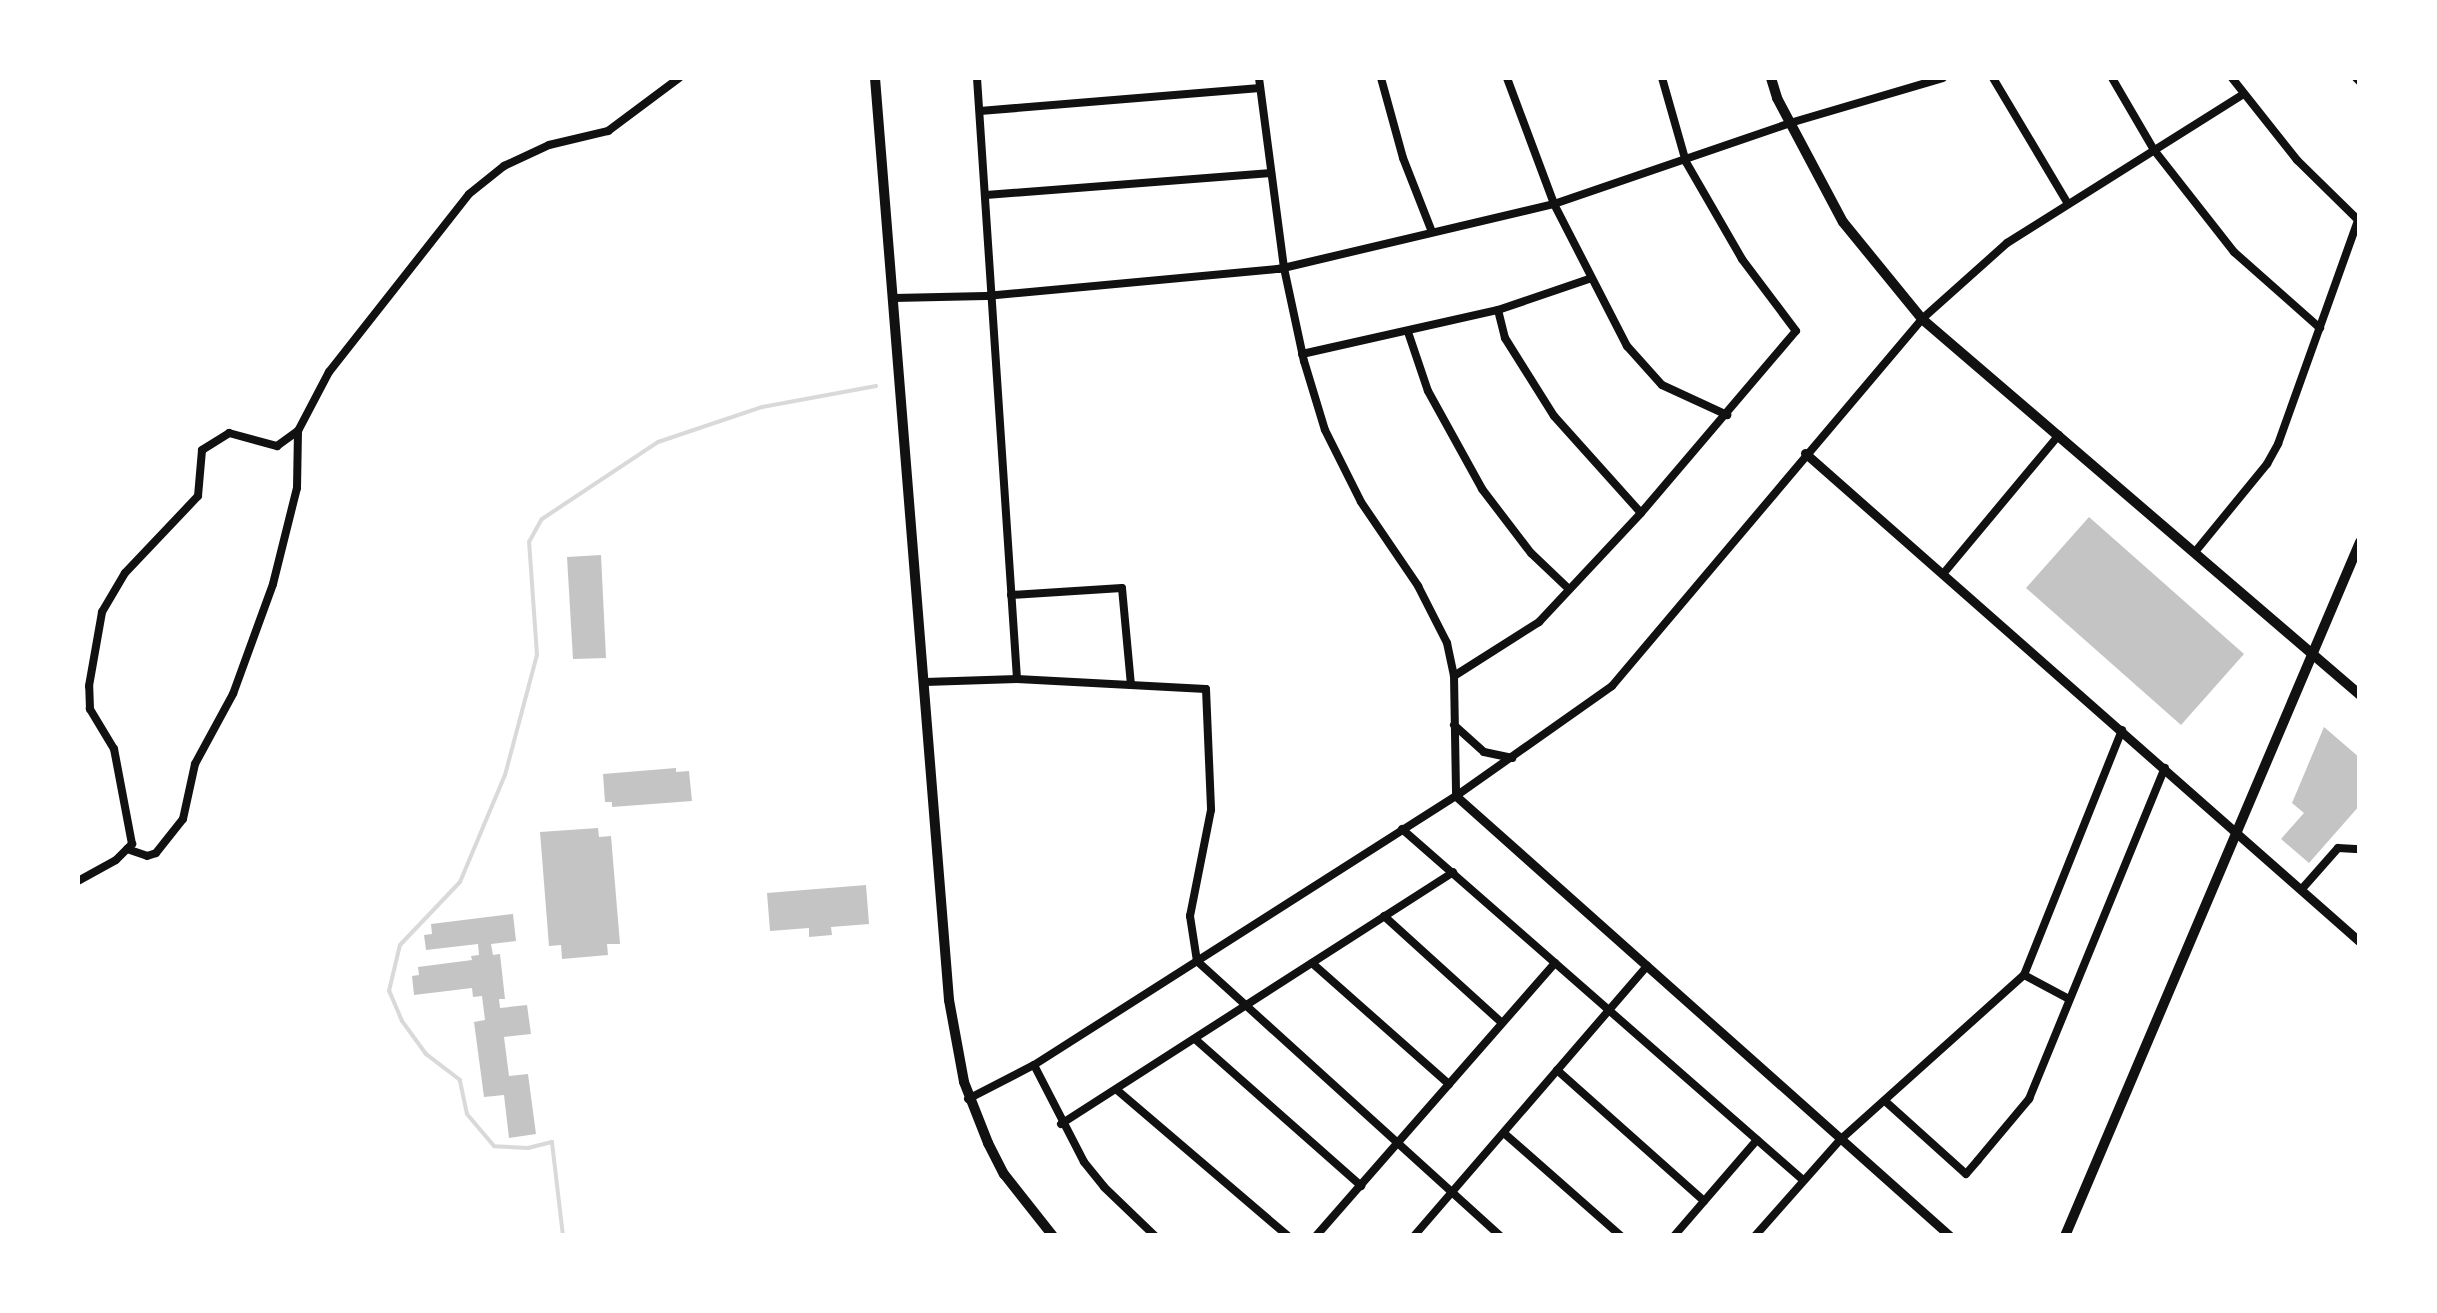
<!DOCTYPE html>
<html>
<head>
<meta charset="utf-8">
<style>
	body { margin:0 }
	#map { position:relative; width:2437px; height:1313px; overflow:hidden; background:#fff; font-family:"Public Sans",sans-serif }
	div>[style] { position:absolute }
	[style*='--x'] { left:calc(var(--x)*1px); top:calc(var(--y)*1px); width:calc(var(--w)*1px); rotate:calc(var(--a)*1deg) }
	.stream>* { height:4px; margin:-2px; padding:0 2px; transform-origin:2px; border-radius:2px; background:#d9d9d9 }
	.building>* { inset:0; background:#c4c4c4 }
	.minor>* { height:8px; margin:-4px; padding:0 4px; transform-origin:4px; border-radius:4px; background:#111 }
	.tertiary>* { height:9px; margin:-4.5px; padding:0 4.5px; transform-origin:4.5px; border-radius:4.5px; background:#111 }
	.secondary>* { height:10px; margin:-5px; padding:0 5px; transform-origin:5px; border-radius:5px; background:#111 }
	span { translate:-50% -50%; white-space:nowrap; text-align:center; line-height:1.15; -webkit-text-stroke:8px #fff; paint-order:stroke }
	.frame { position:absolute; inset:0; border:80px solid #fff; pointer-events:none }
</style>
</head>
<body>
<div id="map">
	<div class="stream">
		<i style="--x:563;--y:1236;--w:95;--a:-96.7"></i>
		<i style="--x:552;--y:1142;--w:25;--a:166"></i>
		<i style="--x:528;--y:1148;--w:34;--a:-177"></i>
		<i style="--x:494;--y:1146;--w:42;--a:-130.2"></i>
		<i style="--x:467;--y:1114;--w:35;--a:-102"></i>
		<i style="--x:460;--y:1080;--w:43;--a:-142.6"></i>
		<i style="--x:426;--y:1054;--w:41;--a:-126"></i>
		<i style="--x:402;--y:1021;--w:33;--a:-113"></i>
		<i style="--x:389;--y:991;--w:47;--a:-76.6"></i>
		<i style="--x:400;--y:945;--w:87;--a:-46.4"></i>
		<i style="--x:460;--y:882;--w:116;--a:-67.2"></i>
		<i style="--x:505;--y:775;--w:124;--a:-75.1"></i>
		<i style="--x:537;--y:655;--w:113;--a:-94"></i>
		<i style="--x:529;--y:542;--w:26;--a:-61"></i>
		<i style="--x:542;--y:519;--w:139;--a:-33.6"></i>
		<i style="--x:658;--y:442;--w:110;--a:-18.6"></i>
		<i style="--x:762;--y:407;--w:116;--a:-10.4"></i>
	</div>
	<div class="building">
		<i style="clip-path:polygon(2089px 517px,2244px 654px,2181px 725px,2026px 588px)"></i>
		<i style="clip-path:polygon(601px 555px,606px 658px,573px 659px,567px 557px)"></i>
		<i style="clip-path:polygon(2324px 727px,2360px 758px,2360px 805px,2309px 863px,2281px 839px,2304px 813px,2292px 803px)"></i>
		<i style="clip-path:polygon(676px 768px,676px 772px,689px 771px,692px 801px,612px 807px,612px 802px,605px 802px,603px 774px)"></i>
		<i style="clip-path:polygon(598px 828px,599px 837px,611px 836px,620px 944px,607px 944px,608px 955px,562px 959px,561px 945px,549px 946px,540px 832px)"></i>
		<i style="clip-path:polygon(866px 885px,869px 924px,831px 927px,832px 935px,809px 937px,809px 928px,770px 931px,767px 893px)"></i>
		<i style="clip-path:polygon(513px 914px,516px 941px,491px 944px,493px 955px,500px 954px,505px 999px,499px 999px,500px 1008px,527px 1005px,531px 1034px,504px 1037px,509px 1076px,528px 1074px,536px 1134px,509px 1138px,504px 1095px,484px 1097px,474px 1022px,485px 1020px,482px 996px,473px 997px,472px 988px,414px 995px,412px 976px,419px 975px,418px 967px,472px 960px,471px 956px,479px 955px,478px 944px,426px 950px,424px 935px,432px 934px,431px 924px)"></i>
	</div>
	<div class="minor">
		<i style="--x:977;--y:78;--w:602;--a:86.19"></i>
		<i style="--x:1259;--y:78;--w:192;--a:82.5"></i>
		<i style="--x:1284;--y:268;--w:95;--a:77.9"></i>
		<i style="--x:1304;--y:361;--w:72;--a:73.1"></i>
		<i style="--x:1325;--y:430;--w:80;--a:63.4"></i>
		<i style="--x:1361;--y:502;--w:102;--a:55.8"></i>
		<i style="--x:1418;--y:586;--w:64;--a:63"></i>
		<i style="--x:1447;--y:643;--w:34;--a:78"></i>
		<i style="--x:1454;--y:676;--w:120;--a:89"></i>
		<i style="--x:1381;--y:78;--w:83;--a:74.6"></i>
		<i style="--x:1403;--y:158;--w:79;--a:68.6"></i>
		<i style="--x:1507;--y:78;--w:134;--a:69.5"></i>
		<i style="--x:1554;--y:204;--w:160;--a:62.8"></i>
		<i style="--x:1627;--y:346;--w:52;--a:48.1"></i>
		<i style="--x:1662;--y:385;--w:72;--a:24.8"></i>
		<i style="--x:1993;--y:78;--w:144;--a:59.2"></i>
		<i style="--x:2112;--y:78;--w:83;--a:59.7"></i>
		<i style="--x:2154;--y:150;--w:130;--a:51.9"></i>
		<i style="--x:2234;--y:252;--w:115;--a:41.5"></i>
		<i style="--x:2232;--y:78;--w:105;--a:51.6"></i>
		<i style="--x:2297;--y:160;--w:88;--a:44.5"></i>
		<i style="--x:2356;--y:78;--w:6;--a:45"></i>
		<i style="--x:980;--y:111;--w:281;--a:-4.7"></i>
		<i style="--x:986;--y:195;--w:286;--a:-4.4"></i>
		<i style="--x:894;--y:298;--w:92;--a:-1.2"></i>
		<i style="--x:986;--y:296;--w:294;--a:-5.3"></i>
		<i style="--x:1279;--y:269;--w:283;--a:-13.3"></i>
		<i style="--x:1554;--y:204;--w:250;--a:-18.9"></i>
		<i style="--x:1790;--y:123;--w:159;--a:-16.4"></i>
		<i style="--x:1498;--y:310;--w:29;--a:76"></i>
		<i style="--x:1505;--y:338;--w:92;--a:57.9"></i>
		<i style="--x:1554;--y:416;--w:130;--a:48.1"></i>
		<i style="--x:1408;--y:332;--w:62;--a:71.3"></i>
		<i style="--x:1428;--y:391;--w:112;--a:61.1"></i>
		<i style="--x:1482;--y:489;--w:81;--a:52.6"></i>
		<i style="--x:1531;--y:553;--w:52;--a:43.5"></i>
		<i style="--x:1302;--y:354;--w:201;--a:-12.7"></i>
		<i style="--x:1498;--y:310;--w:96;--a:-18.8"></i>
		<i style="--x:2195;--y:552;--w:114;--a:-50.7"></i>
		<i style="--x:2267;--y:464;--w:23;--a:-61"></i>
		<i style="--x:2278;--y:444;--w:243;--a:-70.3"></i>
		<i style="--x:1943;--y:574;--w:181;--a:-50.2"></i>
		<i style="--x:1011;--y:595;--w:111;--a:-3.6"></i>
		<i style="--x:1122;--y:588;--w:97;--a:84.7"></i>
		<i style="--x:1454;--y:676;--w:101;--a:-32.4"></i>
		<i style="--x:1539;--y:622;--w:149;--a:-46.9"></i>
		<i style="--x:1641;--y:513;--w:239;--a:-49.6"></i>
		<i style="--x:1796;--y:331;--w:90;--a:-126.9"></i>
		<i style="--x:1742;--y:259;--w:112;--a:-120"></i>
		<i style="--x:1686;--y:162;--w:87;--a:-105.9"></i>
		<i style="--x:925;--y:682;--w:92;--a:-1.9"></i>
		<i style="--x:1017;--y:679;--w:189;--a:3"></i>
		<i style="--x:1206;--y:689;--w:121;--a:87.6"></i>
		<i style="--x:1211;--y:810;--w:108;--a:101.2"></i>
		<i style="--x:1190;--y:916;--w:46;--a:81.2"></i>
		<i style="--x:1197;--y:961;--w:409;--a:42.2"></i>
		<i style="--x:1454;--y:725;--w:40;--a:42"></i>
		<i style="--x:1484;--y:752;--w:29;--a:12"></i>
		<i style="--x:1402;--y:829;--w:533;--a:41.2"></i>
		<i style="--x:127;--y:849;--w:21;--a:19"></i>
		<i style="--x:147;--y:856;--w:9;--a:-18"></i>
		<i style="--x:156;--y:853;--w:43;--a:-51.5"></i>
		<i style="--x:183;--y:819;--w:56;--a:-77.7"></i>
		<i style="--x:195;--y:764;--w:80;--a:-61.5"></i>
		<i style="--x:233;--y:694;--w:117;--a:-70"></i>
		<i style="--x:273;--y:584;--w:99;--a:-76"></i>
		<i style="--x:297;--y:488;--w:57;--a:-89"></i>
		<i style="--x:78;--y:881;--w:43;--a:-28.9"></i>
		<i style="--x:116;--y:860;--w:23;--a:-45"></i>
		<i style="--x:132;--y:844;--w:97;--a:-100.7"></i>
		<i style="--x:114;--y:749;--w:47;--a:-121"></i>
		<i style="--x:90;--y:709;--w:23;--a:-92"></i>
		<i style="--x:89;--y:686;--w:75;--a:-80"></i>
		<i style="--x:102;--y:612;--w:45;--a:-59.5"></i>
		<i style="--x:125;--y:573;--w:106;--a:-46.5"></i>
		<i style="--x:198;--y:496;--w:46;--a:-85"></i>
		<i style="--x:202;--y:450;--w:32;--a:-32"></i>
		<i style="--x:229;--y:433;--w:50;--a:15.2"></i>
		<i style="--x:277;--y:446;--w:26;--a:-36"></i>
		<i style="--x:298;--y:431;--w:67;--a:-62.3"></i>
		<i style="--x:329;--y:372;--w:226;--a:-51.8"></i>
		<i style="--x:469;--y:194;--w:45;--a:-38.7"></i>
		<i style="--x:504;--y:166;--w:50;--a:-25"></i>
		<i style="--x:549;--y:145;--w:61;--a:-13.3"></i>
		<i style="--x:608;--y:131;--w:89;--a:-36.7"></i>
		<i style="--x:2301;--y:890;--w:56;--a:-48.6"></i>
		<i style="--x:2338;--y:848;--w:22;--a:3"></i>
		<i style="--x:1384;--y:916;--w:158;--a:42.2"></i>
		<i style="--x:1312;--y:963;--w:183;--a:41.5"></i>
		<i style="--x:2024;--y:975;--w:51;--a:28.1"></i>
		<i style="--x:1195;--y:1039;--w:222;--a:41.5"></i>
		<i style="--x:1034;--y:1065;--w:109;--a:62.7"></i>
		<i style="--x:1084;--y:1162;--w:32;--a:51"></i>
		<i style="--x:1104;--y:1187;--w:71;--a:43.9"></i>
		<i style="--x:1557;--y:1070;--w:197;--a:41.7"></i>
		<i style="--x:1117;--y:1090;--w:225;--a:40.5"></i>
		<i style="--x:968;--y:1099;--w:74;--a:-27.3"></i>
		<i style="--x:1034;--y:1065;--w:500;--a:-32.52"></i>
		<i style="--x:1456;--y:796;--w:191;--a:-35.2"></i>
		<i style="--x:1612;--y:686;--w:480;--a:-49.8"></i>
		<i style="--x:1922;--y:319;--w:114;--a:-41.8"></i>
		<i style="--x:2007;--y:243;--w:278;--a:-32.2"></i>
		<i style="--x:1885;--y:1101;--w:109;--a:42"></i>
		<i style="--x:1966;--y:1174;--w:18;--a:-49"></i>
		<i style="--x:1978;--y:1160;--w:80;--a:-50.1"></i>
		<i style="--x:2029;--y:1099;--w:358;--a:-67.7"></i>
		<i style="--x:1061;--y:1124;--w:466;--a:-32.7"></i>
		<i style="--x:1505;--y:1134;--w:154;--a:41.3"></i>
		<i style="--x:1316;--y:1236;--w:363;--a:-48.8"></i>
		<i style="--x:1414;--y:1236;--w:357;--a:-49.2"></i>
		<i style="--x:1674;--y:1236;--w:127;--a:-49.2"></i>
		<i style="--x:1755;--y:1236;--w:128;--a:-48.5"></i>
		<i style="--x:1840;--y:1140;--w:247;--a:-41.9"></i>
		<i style="--x:2024;--y:975;--w:264;--a:-68.2"></i>
	</div>
	<div class="tertiary">
		<i style="--x:1805;--y:453;--w:740;--a:41.38"></i>
		<i style="--x:1456;--y:796;--w:662;--a:41.69"></i>
	</div>
	<div class="secondary">
		<i style="--x:875;--y:78;--w:925;--a:85.41"></i>
		<i style="--x:949;--y:1000;--w:83;--a:79.6"></i>
		<i style="--x:964;--y:1082;--w:66;--a:68.5"></i>
		<i style="--x:988;--y:1143;--w:35;--a:63"></i>
		<i style="--x:1004;--y:1174;--w:79;--a:51.7"></i>
		<i style="--x:1771;--y:78;--w:21;--a:73"></i>
		<i style="--x:1777;--y:98;--w:140;--a:62"></i>
		<i style="--x:1843;--y:222;--w:125;--a:50.8"></i>
		<i style="--x:1922;--y:319;--w:577;--a:40.64"></i>
		<i style="--x:2065;--y:1236;--w:754;--a:-66.97"></i>
	</div>
	<div class="frame"></div>
</div>
</body>
</html>
